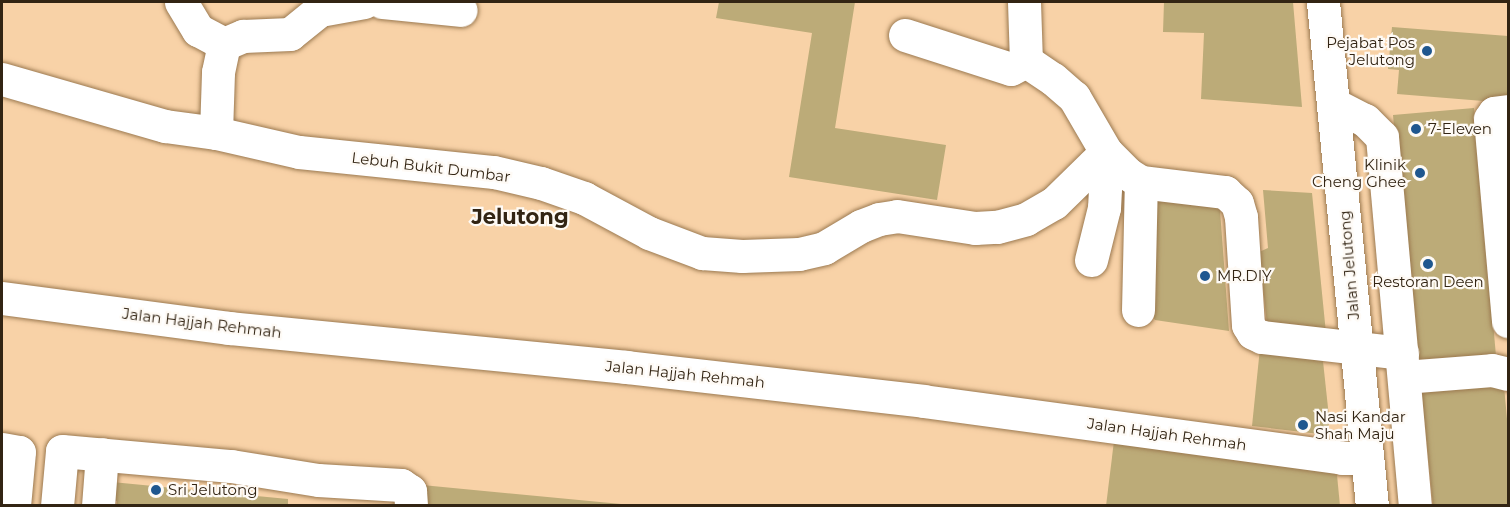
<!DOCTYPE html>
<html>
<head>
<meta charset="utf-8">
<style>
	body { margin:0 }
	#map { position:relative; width:1510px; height:507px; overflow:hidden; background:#f8d2a7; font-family:Montserrat,sans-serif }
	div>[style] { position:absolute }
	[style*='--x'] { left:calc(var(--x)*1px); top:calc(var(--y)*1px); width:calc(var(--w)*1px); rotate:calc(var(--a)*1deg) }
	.building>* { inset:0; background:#bcab78 }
	.roads { filter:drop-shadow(0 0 2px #9b7950) drop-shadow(0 0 2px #9b7950) }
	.minor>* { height:33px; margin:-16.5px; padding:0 16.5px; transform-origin:16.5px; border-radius:16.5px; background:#fff }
	.major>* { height:33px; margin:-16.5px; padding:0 16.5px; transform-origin:16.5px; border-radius:16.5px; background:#fff }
	.dots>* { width:16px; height:16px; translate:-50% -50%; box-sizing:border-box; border:3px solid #fefaf5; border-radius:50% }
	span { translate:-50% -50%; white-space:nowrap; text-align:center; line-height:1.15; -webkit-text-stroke:4.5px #fefaf5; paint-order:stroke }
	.poi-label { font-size:15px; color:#322413 }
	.right { translate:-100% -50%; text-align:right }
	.left { translate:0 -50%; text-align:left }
	.street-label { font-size:15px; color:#322413 }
	.district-label { font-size:21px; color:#322413; font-weight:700 }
	.frame { position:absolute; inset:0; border:3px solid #322413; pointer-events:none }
</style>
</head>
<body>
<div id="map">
	<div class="building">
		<i style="clip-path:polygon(719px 2px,855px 2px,835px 128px,946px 145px,937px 200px,789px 177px,812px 33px,716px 18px)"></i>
		<i style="clip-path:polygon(1164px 2px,1293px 2px,1302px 107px,1201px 99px,1204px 33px,1163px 32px)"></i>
		<i style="clip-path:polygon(1392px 27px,1508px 36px,1508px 103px,1397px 94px,1399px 70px,1388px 69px)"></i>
		<i style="clip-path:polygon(1474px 108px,1496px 356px,1415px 365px,1393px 115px)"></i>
		<i style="clip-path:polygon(1263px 190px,1312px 193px,1326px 333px,1267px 324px,1259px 252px,1268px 248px)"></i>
		<i style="clip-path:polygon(1219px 197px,1229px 331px,1155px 320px,1148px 310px,1150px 200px)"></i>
		<i style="clip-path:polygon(1260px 348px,1322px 352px,1329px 417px,1328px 435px,1252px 426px)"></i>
		<i style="clip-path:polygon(1421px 386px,1504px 386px,1508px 430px,1508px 506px,1433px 506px)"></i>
		<i style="clip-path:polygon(1114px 441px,1330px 471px,1337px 475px,1340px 506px,1106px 506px)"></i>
		<i style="clip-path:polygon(112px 482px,288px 499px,288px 506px,117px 506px,117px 501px,110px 500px)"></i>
		<i style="clip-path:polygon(422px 485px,621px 504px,621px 506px,420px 506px)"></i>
	</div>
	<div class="roads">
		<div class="minor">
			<i style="--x:181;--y:2;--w:33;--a:59"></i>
			<i style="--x:198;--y:30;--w:30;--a:28"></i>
			<i style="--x:382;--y:2;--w:79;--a:5.8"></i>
			<i style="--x:1024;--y:2;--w:59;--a:88.1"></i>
			<i style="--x:905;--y:35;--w:111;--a:17.8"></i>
			<i style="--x:1011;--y:69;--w:17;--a:-28"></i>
			<i style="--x:1026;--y:61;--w:32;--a:34"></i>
			<i style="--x:1053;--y:79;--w:28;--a:41"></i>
			<i style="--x:1074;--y:97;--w:64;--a:59.8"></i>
			<i style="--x:1106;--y:152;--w:31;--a:45"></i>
			<i style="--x:1128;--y:174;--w:15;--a:32"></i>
			<i style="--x:1141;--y:182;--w:85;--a:6.8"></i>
			<i style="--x:1225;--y:192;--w:16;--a:43"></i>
			<i style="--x:1237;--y:203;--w:15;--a:74"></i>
			<i style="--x:1241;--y:217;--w:108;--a:86.3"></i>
			<i style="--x:1248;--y:325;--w:9;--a:58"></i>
			<i style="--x:1253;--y:333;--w:10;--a:24"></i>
			<i style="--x:1262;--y:337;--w:141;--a:6.5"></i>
			<i style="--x:2;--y:79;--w:170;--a:16.1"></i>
			<i style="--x:165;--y:126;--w:51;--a:7.8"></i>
			<i style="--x:216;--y:133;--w:85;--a:12.9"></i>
			<i style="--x:299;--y:152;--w:196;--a:5.9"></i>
			<i style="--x:494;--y:172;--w:48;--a:13.2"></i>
			<i style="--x:541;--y:183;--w:46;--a:19.2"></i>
			<i style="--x:584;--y:198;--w:74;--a:28.3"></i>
			<i style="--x:649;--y:233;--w:57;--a:20.7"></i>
			<i style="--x:702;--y:253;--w:40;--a:4.3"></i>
			<i style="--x:742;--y:256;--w:57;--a:-2"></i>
			<i style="--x:799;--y:254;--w:26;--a:-13"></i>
			<i style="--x:824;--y:248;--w:43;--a:-30.7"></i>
			<i style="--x:861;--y:226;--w:19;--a:-21"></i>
			<i style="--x:879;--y:219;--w:18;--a:-9"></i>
			<i style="--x:897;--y:216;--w:79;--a:8.7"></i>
			<i style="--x:975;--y:228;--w:22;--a:-3"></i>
			<i style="--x:997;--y:227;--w:30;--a:-15"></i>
			<i style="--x:1026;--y:219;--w:32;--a:-30"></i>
			<i style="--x:1054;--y:203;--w:73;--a:-44.4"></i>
			<i style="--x:1333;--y:104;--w:36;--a:27"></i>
			<i style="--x:1365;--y:120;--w:24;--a:45"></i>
			<i style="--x:1382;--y:137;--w:370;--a:84.9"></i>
			<i style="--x:1508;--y:111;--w:14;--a:172"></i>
			<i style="--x:1494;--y:113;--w:7;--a:124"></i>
			<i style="--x:1490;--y:119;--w:203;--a:84.9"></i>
			<i style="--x:216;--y:133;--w:61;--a:-88.1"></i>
			<i style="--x:218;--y:72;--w:29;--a:-78"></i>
			<i style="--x:224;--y:44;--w:21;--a:-23"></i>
			<i style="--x:243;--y:36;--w:47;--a:-2.4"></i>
			<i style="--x:290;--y:34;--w:38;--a:-39"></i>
			<i style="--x:320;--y:10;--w:45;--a:-10.3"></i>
			<i style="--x:1091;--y:260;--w:54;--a:-76"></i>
			<i style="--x:1104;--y:208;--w:20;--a:-87"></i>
			<i style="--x:1105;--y:188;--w:26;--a:-115"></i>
			<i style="--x:2;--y:298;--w:229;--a:7.5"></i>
			<i style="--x:229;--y:328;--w:399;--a:5.6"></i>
			<i style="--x:626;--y:367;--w:299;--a:6.5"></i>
			<i style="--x:923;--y:401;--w:423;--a:7.7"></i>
			<i style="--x:1342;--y:458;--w:25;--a:0"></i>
			<i style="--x:1138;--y:310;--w:128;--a:-88.7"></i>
			<i style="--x:1404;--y:377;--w:88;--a:-4.5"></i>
			<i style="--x:1492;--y:370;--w:16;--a:14"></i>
			<i style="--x:2;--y:449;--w:17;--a:10"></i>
			<i style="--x:19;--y:452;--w:54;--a:95.3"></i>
			<i style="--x:57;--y:506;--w:55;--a:-84.8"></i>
			<i style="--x:62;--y:451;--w:170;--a:5.1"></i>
			<i style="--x:231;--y:466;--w:88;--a:9.1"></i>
			<i style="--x:318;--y:480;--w:83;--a:3.4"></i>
			<i style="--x:401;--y:485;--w:11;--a:34"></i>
			<i style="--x:410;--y:491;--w:15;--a:86"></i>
			<i style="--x:98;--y:506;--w:52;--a:-85.6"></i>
		</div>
		<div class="major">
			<i style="--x:1323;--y:2;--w:506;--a:84.45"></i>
		</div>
	</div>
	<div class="dots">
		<i style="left:1427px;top:51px;background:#1f578f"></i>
		<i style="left:1416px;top:129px;background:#1f578f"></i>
		<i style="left:1420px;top:173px;background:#1f578f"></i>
		<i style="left:1428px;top:264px;background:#1f578f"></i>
		<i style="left:1205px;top:276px;background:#1f578f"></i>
		<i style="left:1303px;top:425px;background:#1f578f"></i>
		<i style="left:156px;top:490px;background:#1f578f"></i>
	</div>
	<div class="poi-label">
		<span class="right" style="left:1415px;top:51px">Pejabat Pos<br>Jelutong</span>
		<span class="left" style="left:1428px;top:129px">7-Eleven</span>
		<span class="right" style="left:1406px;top:173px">Klinik<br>Cheng Ghee</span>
		<span class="left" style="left:1217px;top:276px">MR.DIY</span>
		<span style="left:1428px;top:282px">Restoran Deen</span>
		<span class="left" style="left:1315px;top:425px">Nasi Kandar<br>Shah Maju</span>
		<span class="left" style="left:168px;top:490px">Sri Jelutong</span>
	</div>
	<div class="street-label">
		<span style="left:431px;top:167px;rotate:7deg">Lebuh Bukit Dumbar</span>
		<span style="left:1349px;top:265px;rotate:-95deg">Jalan Jelutong</span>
		<span style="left:202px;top:323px;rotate:7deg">Jalan Hajjah Rehmah</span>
		<span style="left:685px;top:374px;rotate:6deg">Jalan Hajjah Rehmah</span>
		<span style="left:1167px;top:434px;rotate:8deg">Jalan Hajjah Rehmah</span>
	</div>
	<div class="district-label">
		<span style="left:520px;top:217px">Jelutong</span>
	</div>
	<div class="frame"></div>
</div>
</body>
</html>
